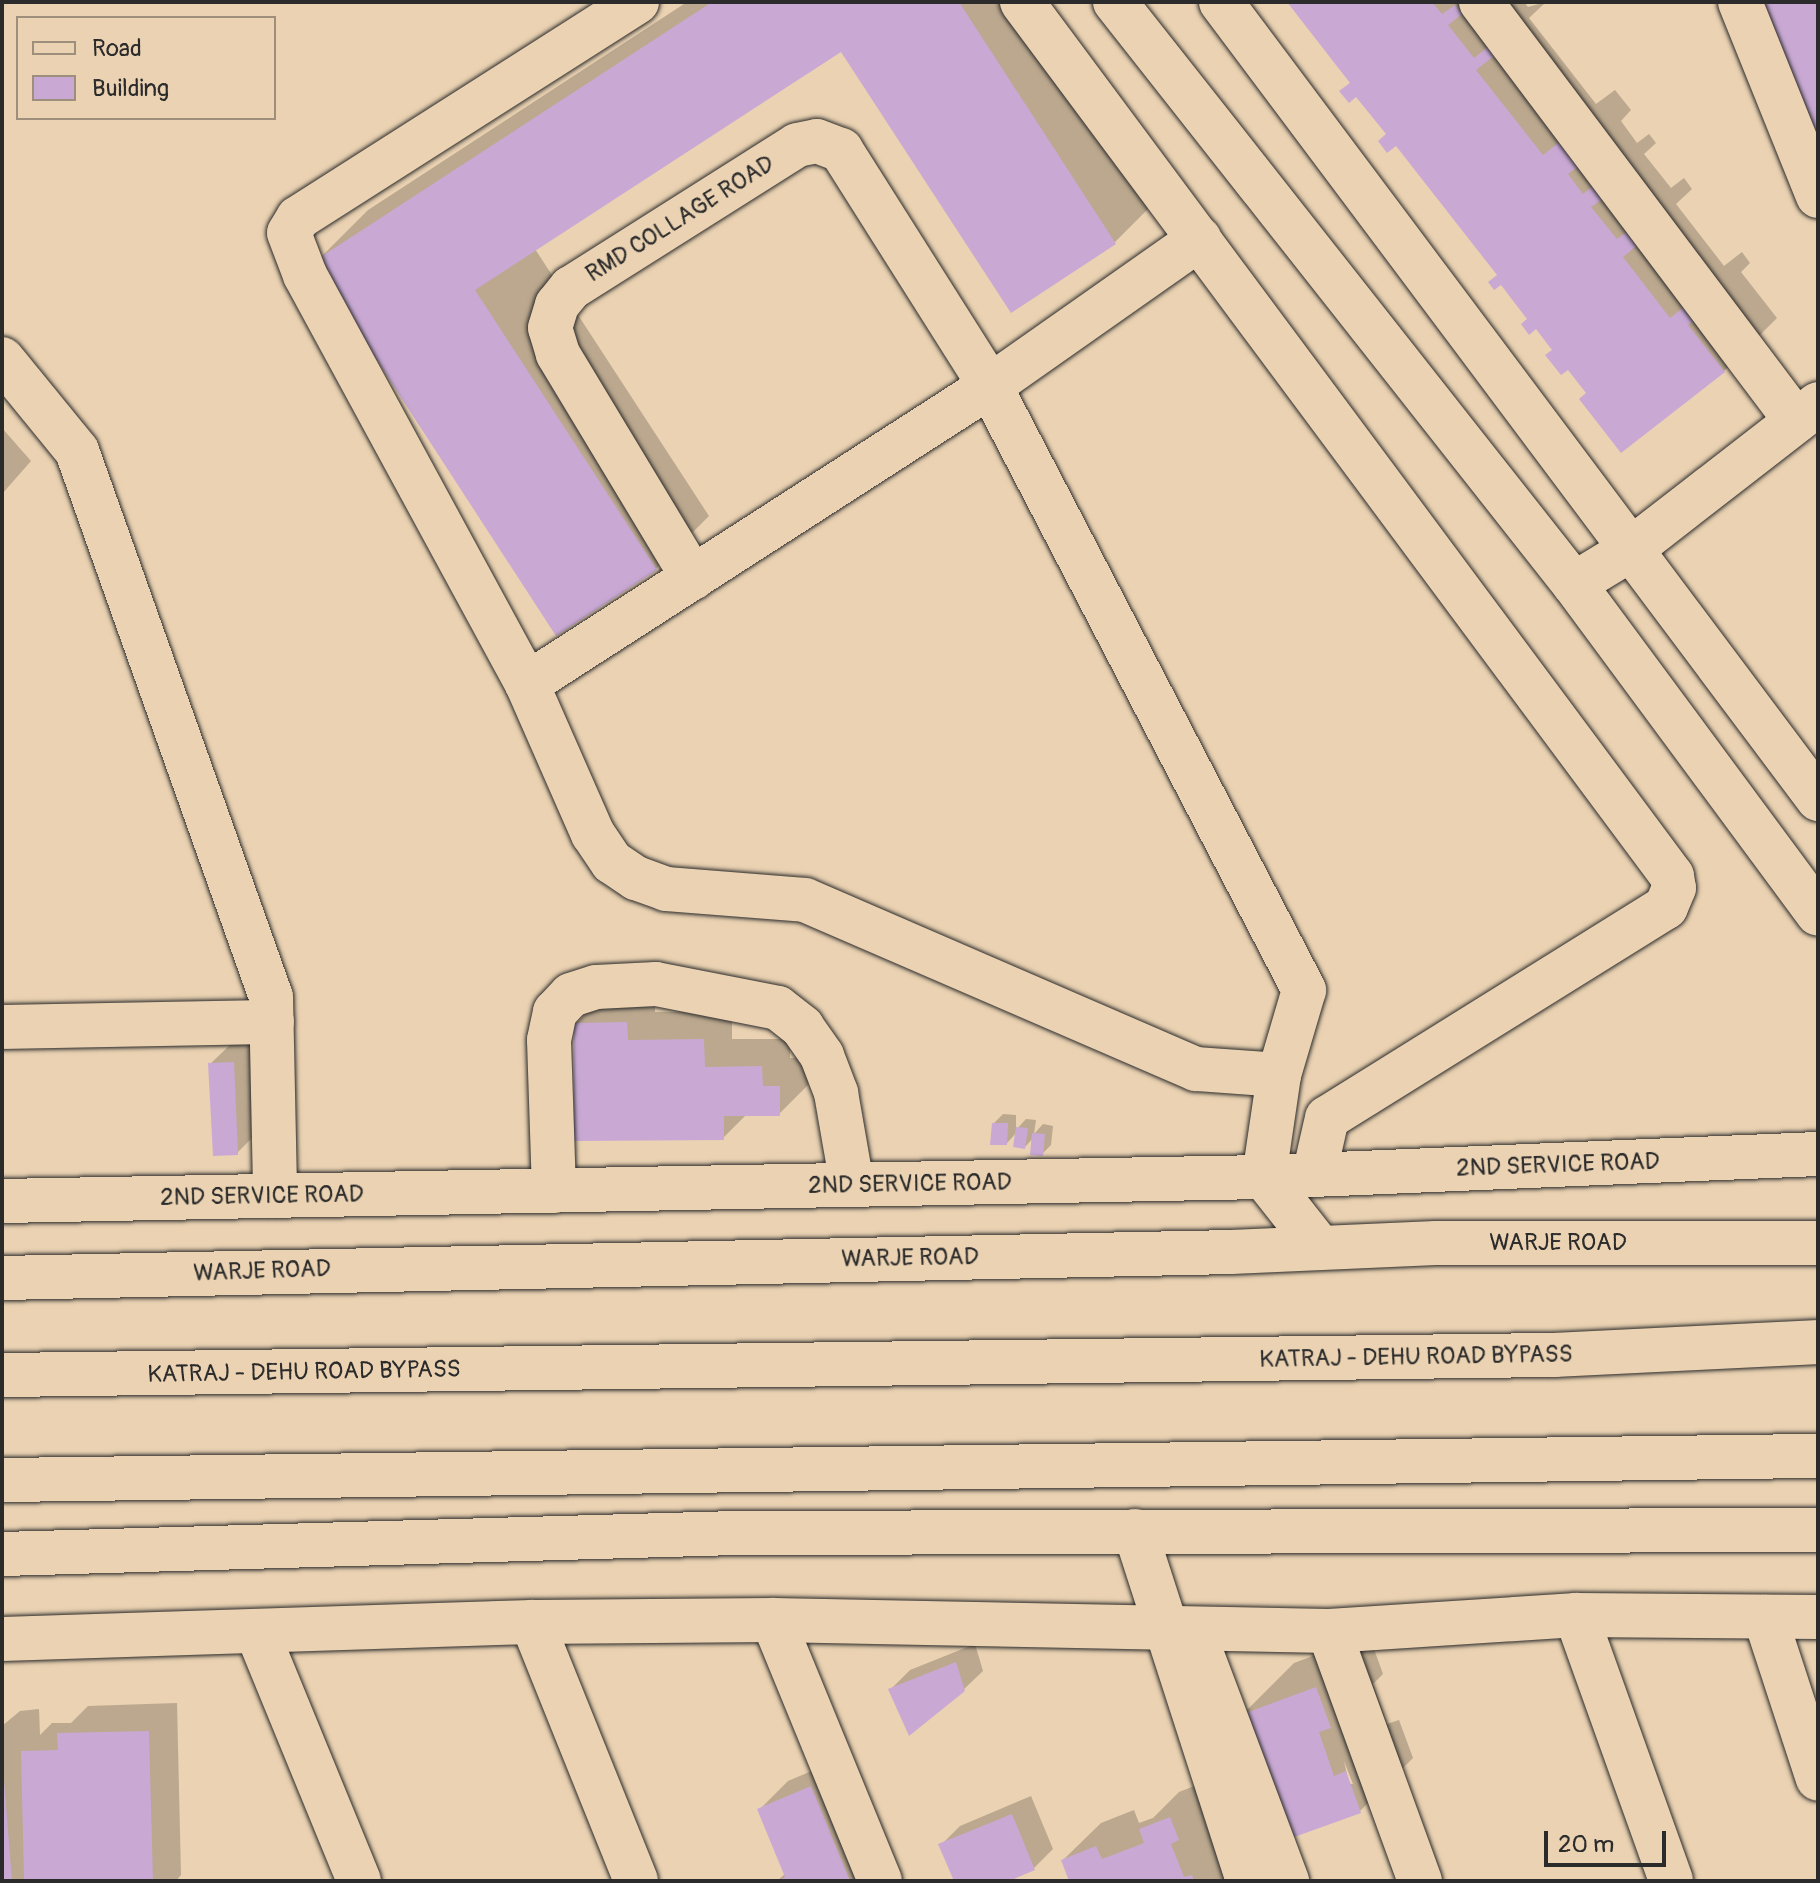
<!DOCTYPE html>
<html>
<head>
<meta charset="utf-8">
<style>
	body { margin:0 }
	#map { position:relative; width:1820px; height:1883px; overflow:hidden; background:#ead2b2; font-family:Pangolin,sans-serif }
	div>[style] { position:absolute }
	[style*='--x'] { left:calc(var(--x)*1px); top:calc(var(--y)*1px); width:calc(var(--w)*1px); rotate:calc(var(--a)*1deg) }
	.shadow>* { inset:0; background:#0003 }
	.building>* { inset:0; background:#c9a9d4 }
	.roads { filter:drop-shadow(0 0 2px #2b2b2b) drop-shadow(0 0 2px #2b2b2b) }
	.minor>* { height:44px; margin:-22px; padding:0 22px; transform-origin:22px; border-radius:22px; background:#ead2b2 }
	.highway>* { height:44px; margin:-22px; padding:0 22px; transform-origin:22px; border-radius:22px; background:#ead2b2 }
	span { translate:-50% -50%; white-space:nowrap; text-align:center; line-height:1.15; -webkit-text-stroke:8px #ead2b2; paint-order:stroke }
	.street-label { font-size:24px; color:#2b2b2b }
	.frame { position:absolute; inset:0; border:4px solid #2b2b2b; pointer-events:none }
	.legend { position:absolute; left:16px; top:16px; width:260px; height:104px; box-sizing:border-box; background:#ead2b2; border:2px solid #9e8f7c; margin:0; padding:10px 14px; list-style:none; font-size:24px; color:#2b2b2b }
	.legend li { display:flex; align-items:center; gap:16px; height:40px }
	.legend b { width:40px; border:2px solid #9e8f7c }
	.scale { position:absolute; left:1544px; top:1831px; width:122px; height:36px; box-sizing:border-box; border:4px solid #2b2b2b; border-top:0; padding-left:10px; font-size:24px; line-height:28px; white-space:nowrap; color:#2b2b2b; -webkit-text-stroke:6px #ead2b2; paint-order:stroke }
</style>
</head>
<body>
<div id="map">
	<div class="shadow">
		<i style="clip-path:polygon(687px 2px,1046px 2px,1168px 189px,1115px 242px,1011px 310px,841px 49px,535px 249px,709px 516px,656px 569px,315px 263px,368px 210px)"></i>
		<i style="clip-path:polygon(1290px 2px,1524px 2px,1528px 7px,1546px 2px,1529px 18px,1596px 104px,1615px 90px,1631px 110px,1621px 121px,1637px 143px,1649px 134px,1656px 143px,1644px 154px,1671px 188px,1684px 178px,1692px 189px,1676px 204px,1724px 266px,1742px 252px,1750px 263px,1741px 272px,1777px 318px,1724px 371px,1622px 450px,1588px 392px,1499px 274px,1356px 94px,1342px 91px,1352px 81px)"></i>
		<i style="clip-path:polygon(2px 428px,31px 461px,2px 494px)"></i>
		<i style="clip-path:polygon(604px 995px,655px 995px,655px 1012px,732px 1011px,732px 1039px,790px 1039px,790px 1058px,808px 1058px,808px 1085px,779px 1114px,747px 1114px,723px 1138px,576px 1024px)"></i>
		<i style="clip-path:polygon(252px 1044px,256px 1134px,237px 1153px,210px 1064px,230px 1045px)"></i>
		<i style="clip-path:polygon(1003px 1114px,1016px 1115px,1016px 1130px,1026px 1119px,1036px 1120px,1034px 1134px,1043px 1124px,1053px 1126px,1051px 1145px,1042px 1154px,1034px 1137px,1025px 1147px,1017px 1132px,1007px 1143px,994px 1123px)"></i>
		<i style="clip-path:polygon(evenodd,1369px 1635px,1383px 1674px,1373px 1684px,1387px 1724px,1399px 1720px,1413px 1758px,1360px 1811px,1241px 1716px,1294px 1663px,1369px 1635px,1344px 1761px,1353px 1784px,1349px 1784px,1344px 1761px)"></i>
		<i style="clip-path:polygon(975px 1644px,983px 1671px,963px 1690px,891px 1689px,910px 1670px)"></i>
		<i style="clip-path:polygon(177px 1703px,181px 1875px,176px 1881px,2px 1881px,2px 1726px,20px 1711px,39px 1709px,40px 1735px,52px 1723px,71px 1723px,88px 1706px)"></i>
		<i style="clip-path:polygon(840px 1759px,890px 1881px,777px 1881px,786px 1873px,760px 1809px,788px 1781px)"></i>
		<i style="clip-path:polygon(1207px 1781px,1246px 1881px,1082px 1881px,1063px 1860px,1101px 1823px,1134px 1810px,1139px 1823px,1153px 1818px,1179px 1792px)"></i>
		<i style="clip-path:polygon(1031px 1796px,1053px 1849px,1034px 1868px,1003px 1881px,956px 1881px,941px 1845px,960px 1826px)"></i>
	</div>
	<div class="building">
		<i style="clip-path:polygon(712px 2px,959px 2px,1116px 244px,1011px 313px,841px 52px,475px 290px,657px 570px,556px 636px,313px 262px)"></i>
		<i style="clip-path:polygon(1287px 2px,1432px 2px,1442px 14px,1455px 5px,1462px 14px,1448px 25px,1474px 58px,1488px 47px,1494px 56px,1476px 70px,1543px 155px,1561px 141px,1580px 165px,1568px 174px,1583px 194px,1595px 185px,1605px 197px,1591px 207px,1617px 239px,1630px 230px,1640px 243px,1623px 257px,1670px 318px,1688px 304px,1698px 317px,1688px 325px,1725px 372px,1621px 453px,1579px 399px,1586px 393px,1568px 370px,1561px 375px,1545px 355px,1552px 350px,1536px 329px,1529px 335px,1521px 324px,1527px 319px,1501px 285px,1494px 290px,1488px 282px,1497px 275px,1396px 146px,1387px 153px,1378px 141px,1386px 134px,1356px 97px,1349px 103px,1339px 91px,1350px 83px)"></i>
		<i style="clip-path:polygon(1756px 2px,1818px 2px,1818px 156px)"></i>
		<i style="clip-path:polygon(627px 1022px,628px 1040px,704px 1039px,705px 1067px,762px 1066px,763px 1086px,780px 1086px,780px 1116px,724px 1116px,724px 1140px,574px 1141px,574px 1023px)"></i>
		<i style="clip-path:polygon(234px 1062px,238px 1155px,213px 1156px,208px 1063px)"></i>
		<i style="clip-path:polygon(992px 1123px,1008px 1123px,1007px 1145px,990px 1145px)"></i>
		<i style="clip-path:polygon(1016px 1127px,1028px 1128px,1025px 1149px,1013px 1147px)"></i>
		<i style="clip-path:polygon(1032px 1133px,1045px 1134px,1043px 1156px,1030px 1155px)"></i>
		<i style="clip-path:polygon(956px 1662px,965px 1691px,909px 1736px,888px 1689px)"></i>
		<i style="clip-path:polygon(1316px 1687px,1331px 1728px,1319px 1732px,1334px 1776px,1346px 1771px,1361px 1813px,1283px 1841px,1238px 1716px)"></i>
		<i style="clip-path:polygon(149px 1731px,153px 1881px,24px 1881px,21px 1751px,58px 1750px,57px 1733px)"></i>
		<i style="clip-path:polygon(2px 1780px,4px 1780px,12px 1881px,2px 1881px)"></i>
		<i style="clip-path:polygon(811px 1786px,850px 1881px,777px 1881px,785px 1877px,757px 1809px)"></i>
		<i style="clip-path:polygon(1012px 1814px,1035px 1870px,1009px 1881px,954px 1881px,938px 1844px)"></i>
		<i style="clip-path:polygon(1170px 1817px,1179px 1840px,1171px 1844px,1184px 1877px,1192px 1875px,1194px 1881px,1069px 1881px,1061px 1860px,1096px 1846px,1102px 1859px,1144px 1843px,1139px 1829px)"></i>
	</div>
	<div class="roads">
		<div class="minor">
			<i style="--x:637;--y:2;--w:402;--a:147.5"></i>
			<i style="--x:298;--y:218;--w:17;--a:121"></i>
			<i style="--x:289;--y:233;--w:45;--a:69.1"></i>
			<i style="--x:305;--y:275;--w:465;--a:61.5"></i>
			<i style="--x:527;--y:684;--w:164;--a:66.3"></i>
			<i style="--x:593;--y:834;--w:34;--a:56"></i>
			<i style="--x:612;--y:862;--w:29;--a:34"></i>
			<i style="--x:636;--y:878;--w:32;--a:20"></i>
			<i style="--x:666;--y:889;--w:139;--a:4.5"></i>
			<i style="--x:805;--y:900;--w:426;--a:23.4"></i>
			<i style="--x:1196;--y:1069;--w:83;--a:4.1"></i>
			<i style="--x:1022;--y:2;--w:1089;--a:53.36"></i>
			<i style="--x:1672;--y:876;--w:12;--a:81"></i>
			<i style="--x:1674;--y:888;--w:21;--a:113"></i>
			<i style="--x:1666;--y:907;--w:399;--a:148.1"></i>
			<i style="--x:1327;--y:1118;--w:58;--a:102.8"></i>
			<i style="--x:1115;--y:2;--w:741;--a:51.74"></i>
			<i style="--x:1574;--y:584;--w:410;--a:53.5"></i>
			<i style="--x:1221;--y:2;--w:996;--a:53.16"></i>
			<i style="--x:1481;--y:2;--w:524;--a:53.06"></i>
			<i style="--x:1740;--y:2;--w:209;--a:68.1"></i>
			<i style="--x:2;--y:359;--w:119;--a:50.8"></i>
			<i style="--x:77;--y:451;--w:579;--a:70.44"></i>
			<i style="--x:271;--y:997;--w:199;--a:88.8"></i>
			<i style="--x:693;--y:578;--w:262;--a:-121.1"></i>
			<i style="--x:558;--y:354;--w:27;--a:-107"></i>
			<i style="--x:550;--y:328;--w:24;--a:-73"></i>
			<i style="--x:557;--y:305;--w:22;--a:-51"></i>
			<i style="--x:571;--y:288;--w:267;--a:-32.3"></i>
			<i style="--x:797;--y:145;--w:20;--a:-11"></i>
			<i style="--x:817;--y:141;--w:26;--a:21"></i>
			<i style="--x:841;--y:150;--w:279;--a:57.7"></i>
			<i style="--x:990;--y:386;--w:681;--a:62.53"></i>
			<i style="--x:1304;--y:990;--w:89;--a:106.4"></i>
			<i style="--x:1279;--y:1075;--w:103;--a:98.4"></i>
			<i style="--x:1264;--y:1177;--w:90;--a:51.7"></i>
			<i style="--x:1574;--y:584;--w:66;--a:-31.3"></i>
			<i style="--x:1630;--y:550;--w:238;--a:-37.8"></i>
			<i style="--x:527;--y:684;--w:551;--a:-32.77"></i>
			<i style="--x:990;--y:386;--w:256;--a:-35.1"></i>
			<i style="--x:2;--y:1027;--w:270;--a:-1.1"></i>
			<i style="--x:554;--y:1191;--w:151;--a:-91.9"></i>
			<i style="--x:549;--y:1040;--w:29;--a:-78"></i>
			<i style="--x:555;--y:1012;--w:23;--a:-47"></i>
			<i style="--x:571;--y:995;--w:26;--a:-18"></i>
			<i style="--x:596;--y:987;--w:60;--a:-2.9"></i>
			<i style="--x:656;--y:984;--w:124;--a:11.1"></i>
			<i style="--x:778;--y:1008;--w:31;--a:38"></i>
			<i style="--x:802;--y:1027;--w:35;--a:55"></i>
			<i style="--x:822;--y:1056;--w:40;--a:69"></i>
			<i style="--x:836;--y:1093;--w:93;--a:80.1"></i>
			<i style="--x:2;--y:1201;--w:1262;--a:-1.09"></i>
			<i style="--x:1264;--y:1177;--w:554;--a:-2.38"></i>
			<i style="--x:2;--y:1278;--w:1229;--a:-1.21"></i>
			<i style="--x:1231;--y:1252;--w:205;--a:-2.5"></i>
			<i style="--x:1436;--y:1243;--w:382;--a:0"></i>
			<i style="--x:1135;--y:1531;--w:368;--a:72.1"></i>
			<i style="--x:2;--y:1554;--w:735;--a:-1.64"></i>
			<i style="--x:737;--y:1533;--w:1081;--a:-0.16"></i>
			<i style="--x:1576;--y:1615;--w:282;--a:70.3"></i>
			<i style="--x:1765;--y:1617;--w:170;--a:71.9"></i>
			<i style="--x:773;--y:1620;--w:282;--a:67.7"></i>
			<i style="--x:532;--y:1622;--w:279;--a:68.1"></i>
			<i style="--x:1329;--y:1631;--w:266;--a:70"></i>
			<i style="--x:257;--y:1632;--w:269;--a:67.7"></i>
			<i style="--x:1195;--y:1636;--w:262;--a:69.4"></i>
			<i style="--x:2;--y:1639;--w:530;--a:-1.84"></i>
			<i style="--x:532;--y:1622;--w:241;--a:-0.5"></i>
			<i style="--x:773;--y:1620;--w:556;--a:1.13"></i>
			<i style="--x:1329;--y:1631;--w:248;--a:-3.7"></i>
			<i style="--x:1576;--y:1615;--w:242;--a:0.5"></i>
		</div>
		<div class="highway">
			<i style="--x:2;--y:1375;--w:1553;--a:-0.74"></i>
			<i style="--x:1555;--y:1355;--w:263;--a:-2.8"></i>
			<i style="--x:2;--y:1480;--w:1816;--a:-0.76"></i>
		</div>
	</div>
	<div class="street-label">
		<span style="left:680px;top:219px;rotate:-32deg">RMD COLLAGE ROAD</span>
		<span style="left:1558px;top:1165px;rotate:-2deg">2ND SERVICE ROAD</span>
		<span style="left:910px;top:1184px;rotate:-1deg">2ND SERVICE ROAD</span>
		<span style="left:262px;top:1196px;rotate:-1deg">2ND SERVICE ROAD</span>
		<span style="left:1558px;top:1243px">WARJE ROAD</span>
		<span style="left:910px;top:1258px;rotate:-1deg">WARJE ROAD</span>
		<span style="left:262px;top:1271px;rotate:-2deg">WARJE ROAD</span>
		<span style="left:1416px;top:1357px;rotate:-1deg">KATRAJ - DEHU ROAD BYPASS</span>
		<span style="left:304px;top:1372px;rotate:-1deg">KATRAJ - DEHU ROAD BYPASS</span>
	</div>
	<div class="frame"></div>
	<ul class="legend">
	<li><b style="height:10px;background:#ead2b2"></b>Road</li>
	<li><b style="height:22px;background:#c9a9d4"></b>Building</li>
	</ul>
	<div class="scale">20 m</div>
</div>
</body>
</html>
